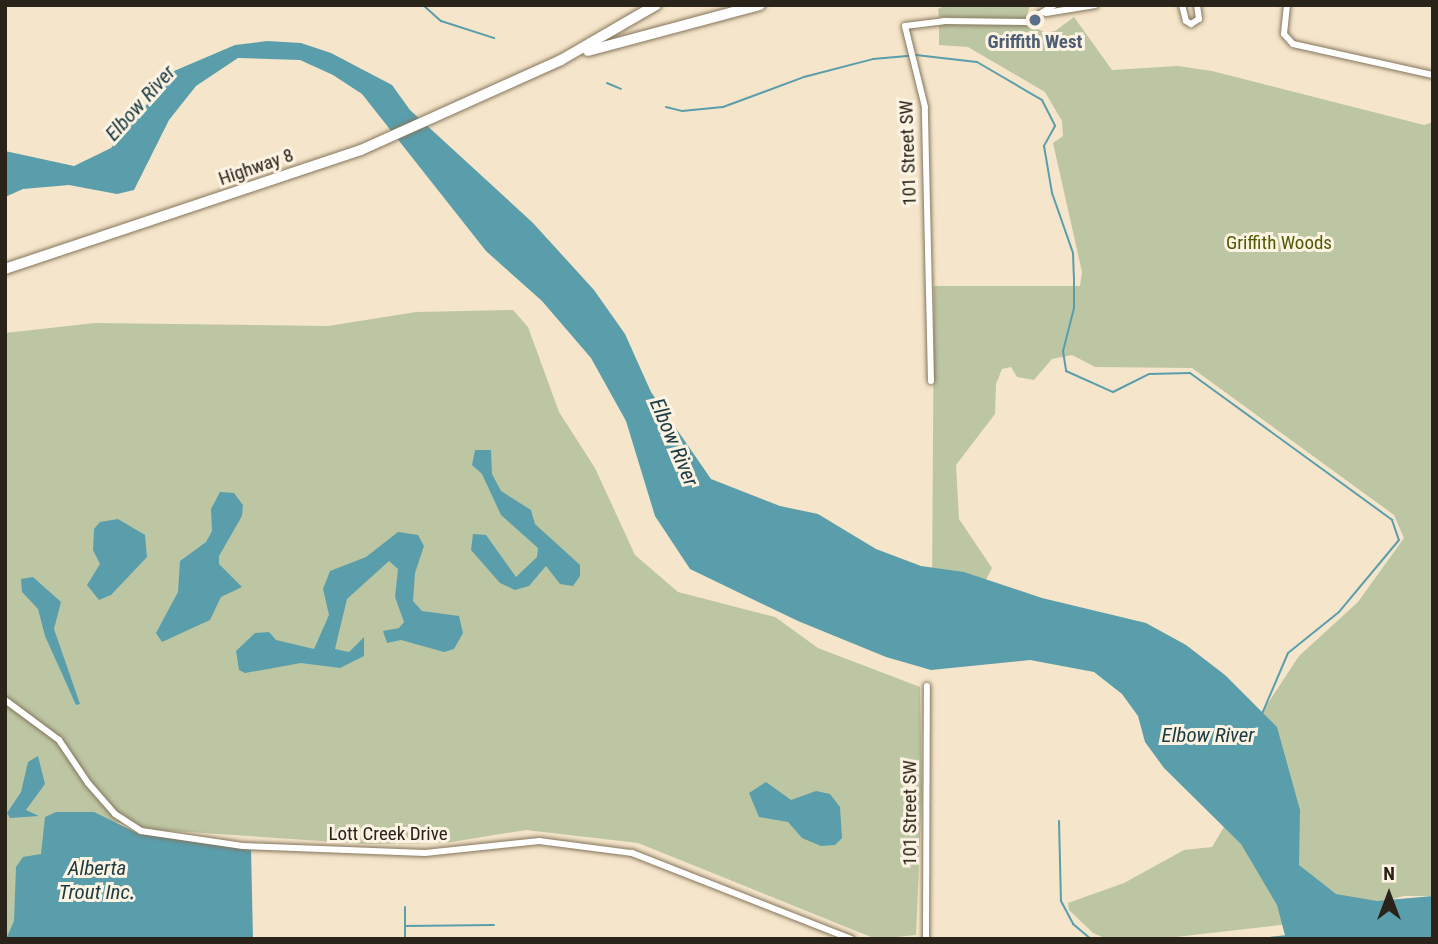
<!DOCTYPE html>
<html>
<head>
<meta charset="utf-8">
<style>
	body { margin:0 }
	#map { position:relative; width:1438px; height:944px; overflow:hidden; background:#f5e5ca; font-family:"Roboto Condensed",sans-serif }
	div>[style] { position:absolute }
	[style*='--x'] { left:calc(var(--x)*1px); top:calc(var(--y)*1px); width:calc(var(--w)*1px); rotate:calc(var(--a)*1deg) }
	.green>* { inset:0; background:#bdc6a3 }
	.water>* { inset:0; background:#5a9eac }
	.stream>* { height:2px; margin:-1px; padding:0 1px; transform-origin:1px; border-radius:1px; background:#5a9eac }
	.roads { filter:drop-shadow(0 0 2px #83755c) drop-shadow(0 0 2px #83755c) }
	.street>* { height:6px; margin:-3px; padding:0 3px; transform-origin:3px; border-radius:3px; background:#fff }
	.primary>* { height:10px; margin:-5px; padding:0 5px; transform-origin:5px; border-radius:5px; background:#fff }
	.dots>* { width:19px; height:19px; translate:-50% -50%; box-sizing:border-box; border:4px solid #fdf3e3; border-radius:50% }
	span { translate:-50% -50%; white-space:nowrap; text-align:center; line-height:1.15; -webkit-text-stroke:6px #fdf3e3; paint-order:stroke }
	.service-label { font-size:19px; color:#4e5e75; font-weight:700 }
	.street-label { font-size:19px; color:#292319 }
	.park-label { font-size:19px; color:#4e5b04 }
	.water-label { font-size:21px; color:#1a3b42; font-style:italic }
	.frame { position:absolute; inset:0; border:7px solid #292319; pointer-events:none }
	.north { position:absolute; left:1354px; top:860px; width:70px; height:70px; -webkit-text-stroke:5px #fdf3e3; paint-order:stroke; rotate:0deg; font-size:19px; font-weight:700; line-height:28px; text-align:center; color:#292319 }
	.north::after { content:''; display:block; margin:auto; width:24px; height:32px; background:#292319; clip-path:polygon(50% 0,100% 100%,50% 72%,0 100%) }
</style>
</head>
<body>
<div id="map">
	<div class="green">
		<i style="clip-path:polygon(946px 5px,1030px 5px,1026px 19px,939px 17px,938px 9px)"></i>
		<i style="clip-path:polygon(1074px 17px,1112px 70px,1178px 66px,1212px 71px,1424px 125px,1433px 122px,1433px 896px,1404px 896px,1298px 923px,1158px 939px,1107px 939px,1093px 933px,1069px 910px,1068px 903px,1124px 883px,1184px 850px,1212px 847px,1230px 817px,1241px 744px,1299px 656px,1358px 602px,1404px 538px,1394px 515px,1192px 368px,1095px 367px,1072px 355px,1052px 359px,1034px 380px,1017px 377px,1011px 367px,1002px 369px,996px 384px,995px 414px,956px 465px,959px 519px,992px 568px,982px 587px,932px 592px,934px 286px,1080px 286px,1082px 272px,1053px 143px,1063px 136px,1062px 121px,1045px 92px,968px 47px,939px 45px,939px 24px,1032px 25px,1045px 33px,1055px 31px)"></i>
		<i style="clip-path:polygon(513px 310px,528px 327px,559px 412px,595px 468px,635px 555px,678px 592px,775px 617px,818px 648px,920px 687px,922px 791px,916px 935px,876px 939px,638px 843px,526px 830px,445px 843px,367px 844px,159px 830px,56px 812px,15px 939px,5px 939px,5px 333px,95px 323px,328px 326px,416px 312px)"></i>
	</div>
	<div class="water">
		<i style="clip-path:polygon(267px 41px,301px 43px,331px 53px,392px 85px,410px 110px,533px 223px,594px 290px,625px 334px,651px 392px,711px 479px,780px 506px,818px 514px,876px 549px,921px 566px,964px 572px,1042px 598px,1146px 623px,1186px 645px,1225px 675px,1277px 727px,1300px 810px,1299px 865px,1336px 894px,1377px 901px,1433px 896px,1433px 939px,1286px 939px,1277px 905px,1241px 844px,1164px 768px,1145px 742px,1138px 716px,1122px 694px,1094px 672px,1030px 660px,931px 670px,886px 657px,798px 621px,690px 569px,655px 516px,626px 421px,591px 358px,542px 301px,486px 251px,362px 94px,333px 75px,300px 60px,238px 58px,196px 86px,169px 120px,134px 190px,117px 194px,69px 185px,23px 189px,5px 197px,5px 151px,74px 166px,111px 148px,174px 71px,235px 45px)"></i>
		<i style="clip-path:polygon(475px 450px,491px 450px,492px 474px,501px 491px,531px 510px,535px 524px,580px 565px,580px 576px,573px 586px,560px 584px,546px 566px,529px 586px,515px 590px,500px 583px,471px 550px,473px 534px,486px 535px,516px 577px,537px 557px,538px 548px,501px 515px,482px 474px,472px 465px)"></i>
		<i style="clip-path:polygon(220px 492px,234px 493px,243px 505px,242px 516px,219px 556px,219px 564px,242px 587px,221px 597px,210px 620px,162px 642px,156px 633px,178px 592px,180px 561px,206px 542px,212px 531px,211px 509px)"></i>
		<i style="clip-path:polygon(118px 519px,145px 535px,147px 557px,111px 595px,99px 600px,87px 585px,100px 564px,93px 550px,94px 529px,100px 522px)"></i>
		<i style="clip-path:polygon(398px 532px,418px 535px,424px 546px,415px 573px,413px 601px,422px 611px,459px 616px,463px 633px,454px 649px,444px 652px,401px 640px,387px 643px,383px 631px,399px 628px,404px 622px,395px 597px,398px 569px,389px 561px,347px 599px,335px 649px,349px 652px,364px 637px,364px 656px,340px 668px,301px 663px,245px 673px,239px 670px,236px 651px,255px 633px,269px 632px,276px 640px,314px 649px,329px 615px,323px 589px,330px 571px,366px 557px)"></i>
		<i style="clip-path:polygon(33px 577px,61px 602px,54px 629px,80px 704px,76px 705px,45px 636px,38px 609px,22px 592px,21px 579px)"></i>
		<i style="clip-path:polygon(38px 756px,45px 784px,26px 810px,39px 816px,10px 818px,7px 813px,21px 792px,28px 762px)"></i>
		<i style="clip-path:polygon(766px 782px,791px 800px,816px 791px,830px 794px,840px 807px,842px 838px,835px 845px,821px 846px,802px 838px,788px 822px,759px 817px,749px 793px)"></i>
		<i style="clip-path:polygon(56px 812px,94px 812px,139px 834px,251px 850px,253px 939px,6px 939px,14px 921px,16px 867px,23px 857px,41px 854px,45px 817px)"></i>
	</div>
	<div class="stream">
		<i style="--x:423;--y:5;--w:24;--a:42"></i>
		<i style="--x:441;--y:21;--w:56;--a:17.8"></i>
		<i style="--x:916;--y:55;--w:61;--a:6.5"></i>
		<i style="--x:977;--y:62;--w:75;--a:30.3"></i>
		<i style="--x:1042;--y:100;--w:29;--a:63"></i>
		<i style="--x:1055;--y:126;--w:23;--a:119"></i>
		<i style="--x:1044;--y:146;--w:48;--a:80.3"></i>
		<i style="--x:1052;--y:193;--w:64;--a:70.7"></i>
		<i style="--x:1073;--y:253;--w:23;--a:88"></i>
		<i style="--x:1074;--y:276;--w:32;--a:90"></i>
		<i style="--x:1074;--y:308;--w:44;--a:104.3"></i>
		<i style="--x:1063;--y:351;--w:20;--a:81"></i>
		<i style="--x:1066;--y:371;--w:51;--a:24.1"></i>
		<i style="--x:1113;--y:392;--w:40;--a:-26.6"></i>
		<i style="--x:1149;--y:374;--w:41;--a:-1.4"></i>
		<i style="--x:1190;--y:373;--w:250;--a:36"></i>
		<i style="--x:1392;--y:520;--w:21;--a:71"></i>
		<i style="--x:1399;--y:540;--w:94;--a:129.8"></i>
		<i style="--x:1339;--y:612;--w:65;--a:141.2"></i>
		<i style="--x:1288;--y:653;--w:66;--a:113.1"></i>
		<i style="--x:607;--y:83;--w:15;--a:23"></i>
		<i style="--x:666;--y:107;--w:16;--a:14"></i>
		<i style="--x:682;--y:111;--w:41;--a:-5.6"></i>
		<i style="--x:723;--y:107;--w:86;--a:-20.3"></i>
		<i style="--x:804;--y:77;--w:71;--a:-14.6"></i>
		<i style="--x:873;--y:59;--w:37;--a:-5"></i>
		<i style="--x:1059;--y:821;--w:80;--a:88.6"></i>
		<i style="--x:1061;--y:901;--w:26;--a:62"></i>
		<i style="--x:1073;--y:924;--w:23;--a:40"></i>
		<i style="--x:405;--y:926;--w:89;--a:-0.6"></i>
		<i style="--x:333;--y:939;--w:14;--a:0"></i>
		<i style="--x:405;--y:939;--w:32;--a:-90"></i>
		<i style="--x:1259;--y:939;--w:27;--a:-6"></i>
	</div>
	<div class="roads">
		<div class="street">
			<i style="--x:1182;--y:5;--w:16;--a:76"></i>
			<i style="--x:1186;--y:21;--w:6;--a:31"></i>
			<i style="--x:1191;--y:24;--w:9;--a:-32"></i>
			<i style="--x:1199;--y:19;--w:14;--a:-98"></i>
			<i style="--x:1287;--y:5;--w:29;--a:96"></i>
			<i style="--x:1284;--y:34;--w:13;--a:48"></i>
			<i style="--x:1293;--y:44;--w:143;--a:12.5"></i>
			<i style="--x:1046;--y:13;--w:50;--a:-9.3"></i>
			<i style="--x:931;--y:381;--w:274;--a:-91.3"></i>
			<i style="--x:925;--y:107;--w:83;--a:-103.9"></i>
			<i style="--x:905;--y:26;--w:39;--a:-7"></i>
			<i style="--x:944;--y:21;--w:83;--a:0.7"></i>
			<i style="--x:1027;--y:22;--w:32;--a:-32"></i>
			<i style="--x:5;--y:700;--w:67;--a:36.5"></i>
			<i style="--x:59;--y:740;--w:52;--a:56"></i>
			<i style="--x:88;--y:783;--w:41;--a:48.9"></i>
			<i style="--x:115;--y:814;--w:31;--a:33"></i>
			<i style="--x:141;--y:831;--w:103;--a:8.4"></i>
			<i style="--x:243;--y:846;--w:182;--a:2.2"></i>
			<i style="--x:425;--y:853;--w:115;--a:-6"></i>
			<i style="--x:539;--y:841;--w:94;--a:7.4"></i>
			<i style="--x:632;--y:853;--w:236;--a:21.4"></i>
			<i style="--x:926;--y:939;--w:253;--a:-89.8"></i>
		</div>
		<div class="primary">
			<i style="--x:588;--y:51;--w:178;--a:-15"></i>
			<i style="--x:5;--y:269;--w:375;--a:-18.5"></i>
			<i style="--x:361;--y:150;--w:219;--a:-24.2"></i>
			<i style="--x:561;--y:60;--w:110;--a:-30.1"></i>
		</div>
	</div>
	<div class="dots">
		<i style="left:1035px;top:20px;background:#5c6f8a"></i>
	</div>
	<div class="service-label">
		<span style="left:1035px;top:42px">Griffith West</span>
	</div>
	<div class="street-label">
		<span style="left:908px;top:153px;rotate:-92deg">101 Street SW</span>
		<span style="left:256px;top:167px;rotate:-19deg">Highway 8</span>
		<span style="left:910px;top:813px;rotate:-90deg">101 Street SW</span>
		<span style="left:388px;top:834px">Lott Creek Drive</span>
	</div>
	<div class="park-label">
		<span style="left:1279px;top:243px">Griffith Woods</span>
	</div>
	<div class="water-label">
		<span style="left:140px;top:103px;rotate:-48deg">Elbow River</span>
		<span style="left:674px;top:442px;rotate:67deg">Elbow River</span>
		<span style="left:1208px;top:735px">Elbow River</span>
		<span style="left:97px;top:880px">Alberta<br>Trout Inc.</span>
	</div>
	<div class="frame"></div>
	<div class="north">N</div>
</div>
</body>
</html>
